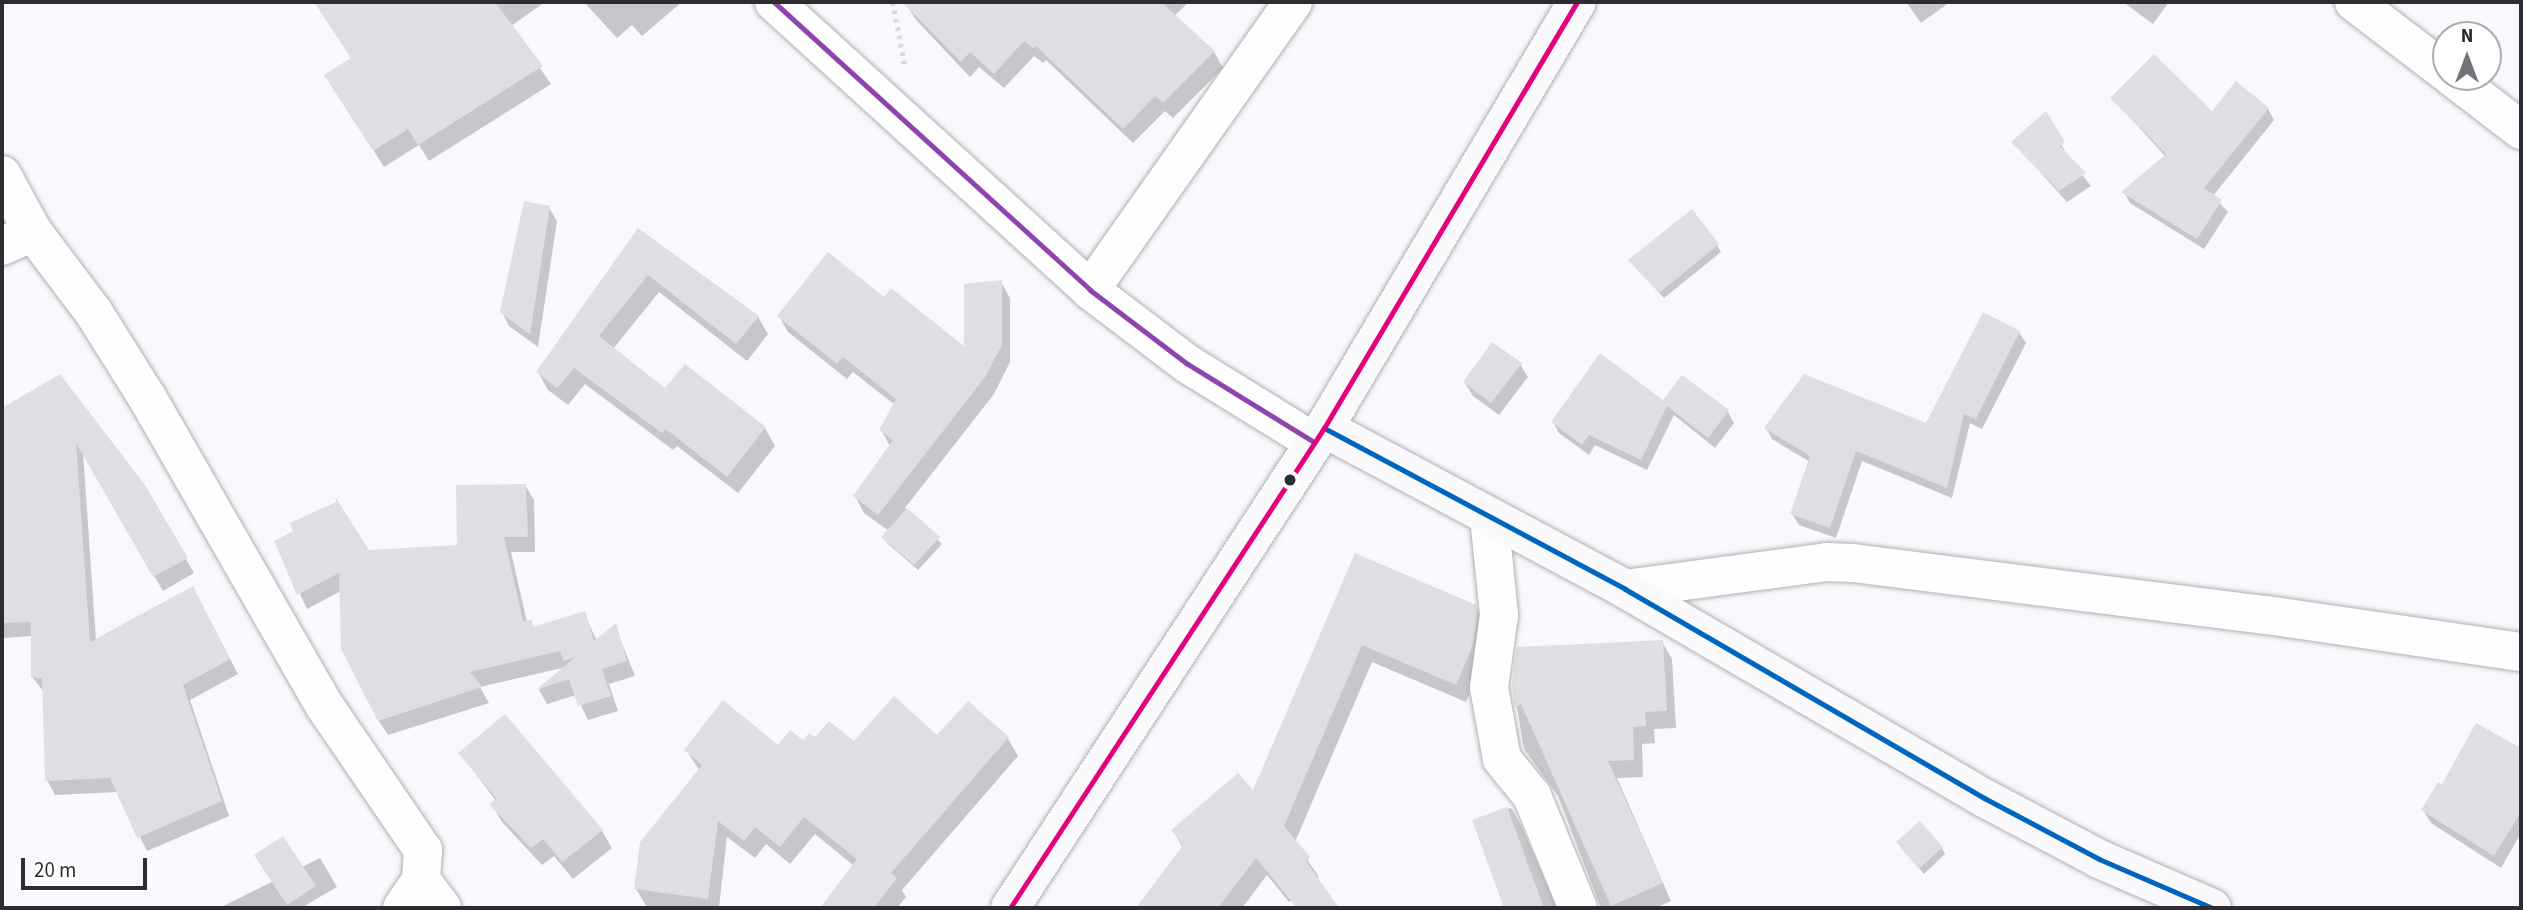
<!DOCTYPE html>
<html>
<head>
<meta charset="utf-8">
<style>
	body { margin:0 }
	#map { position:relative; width:2523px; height:910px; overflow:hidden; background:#faf8fd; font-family:"Source Sans 3",sans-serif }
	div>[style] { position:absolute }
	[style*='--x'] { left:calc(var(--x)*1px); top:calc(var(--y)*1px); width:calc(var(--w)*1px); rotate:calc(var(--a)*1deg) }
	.shadow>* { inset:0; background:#0003 }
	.building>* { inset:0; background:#e0dee3 }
	.path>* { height:4.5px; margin-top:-2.25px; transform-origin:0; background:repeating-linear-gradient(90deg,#dad9db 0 3.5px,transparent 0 8.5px) }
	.roads { filter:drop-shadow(0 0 2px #b1b0b4) drop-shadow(0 0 2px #b1b0b4) }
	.minor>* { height:38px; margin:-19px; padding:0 19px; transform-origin:19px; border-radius:19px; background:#fefeff }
	.secondary>* { height:38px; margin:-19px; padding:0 19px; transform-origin:19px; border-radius:19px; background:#faf9fb }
	.bus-1>* { height:5px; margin:-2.5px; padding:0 2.5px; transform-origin:2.5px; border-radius:2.5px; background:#8e44ad }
	.bus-2>* { height:5px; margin:-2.5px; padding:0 2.5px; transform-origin:2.5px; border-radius:2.5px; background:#0065bd }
	.bus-3>* { height:5px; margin:-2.5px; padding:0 2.5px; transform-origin:2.5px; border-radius:2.5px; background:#e5007d }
	.dots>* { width:19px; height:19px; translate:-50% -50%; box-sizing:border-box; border:4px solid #fff; border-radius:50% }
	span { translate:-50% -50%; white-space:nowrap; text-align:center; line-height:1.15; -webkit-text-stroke:5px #fff; paint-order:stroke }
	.frame { position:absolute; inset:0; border:4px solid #2e2c32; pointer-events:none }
	.north { position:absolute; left:2432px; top:21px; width:70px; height:70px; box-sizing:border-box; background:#fff; border:2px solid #ababad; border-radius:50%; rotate:0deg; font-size:19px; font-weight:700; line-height:28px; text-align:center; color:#2e2c32 }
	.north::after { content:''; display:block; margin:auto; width:24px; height:32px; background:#757379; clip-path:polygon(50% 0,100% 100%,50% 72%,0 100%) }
	.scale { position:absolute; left:21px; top:858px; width:126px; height:32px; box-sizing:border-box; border:4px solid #2e2c32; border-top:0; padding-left:9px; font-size:21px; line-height:24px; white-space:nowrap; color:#2e2c32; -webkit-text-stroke:5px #fff; paint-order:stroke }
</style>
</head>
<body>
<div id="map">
	<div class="shadow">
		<i style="clip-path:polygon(341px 2px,545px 2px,511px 26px,551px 84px,429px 161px,419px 145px,384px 167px,336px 92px,352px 59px,324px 13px)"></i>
		<i style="clip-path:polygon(584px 2px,682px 2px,642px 36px,632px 25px,617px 38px)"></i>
		<i style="clip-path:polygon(913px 2px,1081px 2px,1095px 12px,1105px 2px,1189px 2px,1174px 16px,1214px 52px,1223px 68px,1173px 118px,1165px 111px,1133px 143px,1046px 60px,1043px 63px,1034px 56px,1004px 88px,979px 67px,970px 77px,917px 21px,907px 6px)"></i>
		<i style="clip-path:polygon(1906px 2px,1950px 2px,1921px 23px)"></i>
		<i style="clip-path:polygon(2123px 2px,2169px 2px,2153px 24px)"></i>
		<i style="clip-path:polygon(2112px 98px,2212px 114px,2268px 109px,2274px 120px,2213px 196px,2228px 212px,2204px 249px,2130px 203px,2124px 192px,2166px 157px)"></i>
		<i style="clip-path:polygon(2045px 113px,2068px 157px,2091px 186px,2067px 202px,2013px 142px)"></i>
		<i style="clip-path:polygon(549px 208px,557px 221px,538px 347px,509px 326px,502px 312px)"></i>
		<i style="clip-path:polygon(638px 231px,758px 317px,768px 334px,747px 361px,659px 292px,613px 349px,666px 390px,765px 428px,775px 446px,738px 493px,677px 446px,673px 450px,585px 384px,568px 405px,548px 390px,538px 372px)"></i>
		<i style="clip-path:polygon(1717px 245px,1721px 252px,1664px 298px,1630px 261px)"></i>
		<i style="clip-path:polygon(1001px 282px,1010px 298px,1010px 362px,994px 394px,905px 508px,942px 544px,918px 570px,887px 543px,883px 537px,889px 531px,864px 513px,855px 496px,890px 446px,881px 430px,895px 405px,853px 372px,847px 379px,788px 332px,779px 316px,884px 299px,966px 350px)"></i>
		<i style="clip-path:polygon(2019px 332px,2026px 343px,1982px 429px,1970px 423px,1952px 498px,1862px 461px,1836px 538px,1799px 525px,1792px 514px,1810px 462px,1772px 439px,1766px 428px,1927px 425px)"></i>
		<i style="clip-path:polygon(1520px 364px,1528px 377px,1499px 415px,1473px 396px,1465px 383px)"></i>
		<i style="clip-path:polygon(60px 376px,144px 486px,194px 573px,163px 591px,83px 452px,96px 641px,193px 588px,238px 674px,190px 700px,229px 816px,147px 851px,118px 792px,55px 795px,47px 780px,44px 692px,33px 678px,33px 636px,2px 638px,2px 410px)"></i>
		<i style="clip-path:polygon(1683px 378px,1728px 412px,1734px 423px,1715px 448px,1674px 415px,1647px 470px,1595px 445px,1589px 455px,1559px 433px,1553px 422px,1664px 402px)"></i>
		<i style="clip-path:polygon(525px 485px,534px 500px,535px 552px,511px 552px,527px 622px,535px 628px,584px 613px,597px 641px,615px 626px,635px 676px,609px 684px,618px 711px,588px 720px,576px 695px,547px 704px,539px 690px,566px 667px,480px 687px,489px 703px,388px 735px,379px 721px,341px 591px,307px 609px,276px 542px,368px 552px,459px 547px)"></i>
		<i style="clip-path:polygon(1356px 555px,1475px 606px,1486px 625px,1482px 665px,1466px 702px,1372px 662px,1295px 842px,1319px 877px,1289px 902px,1267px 875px,1242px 908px,1138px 908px,1183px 848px,1173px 831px,1253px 793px)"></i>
		<i style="clip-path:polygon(1662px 642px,1672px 659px,1676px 728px,1654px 729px,1655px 743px,1642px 744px,1643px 777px,1617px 778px,1671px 901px,1655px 908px,1601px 908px,1558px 796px,1524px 749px,1514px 690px)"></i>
		<i style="clip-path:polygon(2476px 726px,2521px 750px,2521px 833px,2501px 868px,2431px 823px,2423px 810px,2442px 787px)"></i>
		<i style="clip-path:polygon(938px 737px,1008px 739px,1018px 756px,902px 890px,906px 897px,897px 908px,822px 908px,854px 866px,815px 834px,790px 864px,766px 844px,755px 858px,727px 837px,719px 908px,647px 907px,636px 889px,700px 771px,686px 750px,778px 748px,816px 740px,854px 743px)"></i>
		<i style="clip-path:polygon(461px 754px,602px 831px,612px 848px,573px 879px,554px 856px,542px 865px,502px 822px,492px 805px,496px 801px)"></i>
		<i style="clip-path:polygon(1511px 808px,1521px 825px,1557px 908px,1506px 908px,1474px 821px)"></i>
		<i style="clip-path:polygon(1942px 848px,1945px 854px,1924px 874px,1902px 849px)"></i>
		<i style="clip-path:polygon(320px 858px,337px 887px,301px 908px,219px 908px)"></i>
	</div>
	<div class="building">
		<i style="clip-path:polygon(314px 2px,495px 2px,543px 66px,418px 145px,408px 129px,373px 151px,324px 75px,351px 58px)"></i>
		<i style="clip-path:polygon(902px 2px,1161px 2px,1215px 51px,1163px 103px,1155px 96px,1123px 129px,1036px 46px,1033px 48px,1024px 41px,994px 74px,970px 52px,961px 62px)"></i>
		<i style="clip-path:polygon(2154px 54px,2212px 111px,2236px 81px,2269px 108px,2204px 188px,2222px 200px,2197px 239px,2121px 192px,2166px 154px,2110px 98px)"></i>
		<i style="clip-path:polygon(2046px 111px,2065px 142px,2060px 146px,2086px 173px,2059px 191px,2011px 142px)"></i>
		<i style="clip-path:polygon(524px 201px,550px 206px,530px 335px,500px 312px)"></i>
		<i style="clip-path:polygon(1692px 209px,1719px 244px,1659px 293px,1628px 260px)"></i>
		<i style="clip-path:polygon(638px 228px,759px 316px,736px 344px,648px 275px,599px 336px,665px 388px,685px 364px,766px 427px,727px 477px,666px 429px,662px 433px,574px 368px,557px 388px,536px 372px)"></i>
		<i style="clip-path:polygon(828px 252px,884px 297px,891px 288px,964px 346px,964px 284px,1002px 280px,1002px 345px,985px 377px,878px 515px,853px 496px,893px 440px,879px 430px,896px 399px,843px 357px,837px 364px,777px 316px)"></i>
		<i style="clip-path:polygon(1983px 312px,2020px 331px,1976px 419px,1964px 414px,1947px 488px,1856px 451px,1830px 528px,1790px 514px,1810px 456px,1764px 428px,1804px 374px,1926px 423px)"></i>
		<i style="clip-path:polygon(1492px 342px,1522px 363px,1491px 403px,1463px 382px)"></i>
		<i style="clip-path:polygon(1600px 353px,1663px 400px,1682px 375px,1729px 410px,1708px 438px,1667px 406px,1641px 460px,1589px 435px,1582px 445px,1551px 422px)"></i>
		<i style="clip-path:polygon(60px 374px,145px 485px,188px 558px,153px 577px,76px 443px,90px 642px,193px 586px,230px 659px,183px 685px,222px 801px,137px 838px,110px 778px,45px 781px,42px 678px,31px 678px,31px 622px,2px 623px,2px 408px)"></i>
		<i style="clip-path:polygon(526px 484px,528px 537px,504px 537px,523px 621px,532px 620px,533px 627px,585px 611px,594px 641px,616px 623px,627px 661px,602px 669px,611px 696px,578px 706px,569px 679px,536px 690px,574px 658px,563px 661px,560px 651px,470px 672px,482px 687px,378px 721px,341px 649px,339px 573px,297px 595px,274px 541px,293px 531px,290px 523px,336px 502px,336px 498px,369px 550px,457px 545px,456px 485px)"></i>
		<i style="clip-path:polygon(907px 508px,940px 537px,914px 565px,881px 537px)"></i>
		<i style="clip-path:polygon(1355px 553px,1476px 605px,1477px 615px,1473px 645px,1456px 685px,1362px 645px,1284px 826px,1310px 857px,1306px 861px,1339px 908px,1297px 908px,1256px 858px,1218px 908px,1136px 908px,1183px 845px,1171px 830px,1238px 773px,1253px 790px)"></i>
		<i style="clip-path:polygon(1663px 640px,1667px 711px,1645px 712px,1646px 726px,1633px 727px,1634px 760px,1608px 761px,1663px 883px,1611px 906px,1521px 704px,1515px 707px,1512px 684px,1517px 647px)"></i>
		<i style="clip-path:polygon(894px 696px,937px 735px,968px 701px,1009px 737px,891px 873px,897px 878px,874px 908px,820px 908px,857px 859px,804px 817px,780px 847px,755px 827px,744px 841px,718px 821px,708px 899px,634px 889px,640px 842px,702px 765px,684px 750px,723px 700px,778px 745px,790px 730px,803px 740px,809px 733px,815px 737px,829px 721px,854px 741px)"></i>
		<i style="clip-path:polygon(505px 714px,603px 830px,562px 862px,543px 839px,531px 848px,489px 804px,497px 799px,458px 753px)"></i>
		<i style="clip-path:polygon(2476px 723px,2521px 748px,2521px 812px,2494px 856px,2421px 810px,2438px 782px,2442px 784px)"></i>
		<i style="clip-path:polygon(1507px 807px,1544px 908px,1504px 908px,1472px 820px)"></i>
		<i style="clip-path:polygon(1920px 821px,1943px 847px,1919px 869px,1896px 842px)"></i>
		<i style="clip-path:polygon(283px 836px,316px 886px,287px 905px,254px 855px)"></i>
	</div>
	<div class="path">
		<i style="--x:893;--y:2;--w:65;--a:79.4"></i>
	</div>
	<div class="roads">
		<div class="minor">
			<i style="--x:774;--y:2;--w:428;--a:42.3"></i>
			<i style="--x:1090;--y:290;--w:121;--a:37.2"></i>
			<i style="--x:1186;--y:363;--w:150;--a:31.7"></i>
			<i style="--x:2354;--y:2;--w:116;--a:37.3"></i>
			<i style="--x:2452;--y:77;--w:87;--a:37.5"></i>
			<i style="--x:2;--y:175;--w:65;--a:61.5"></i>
			<i style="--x:33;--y:232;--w:101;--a:53"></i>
			<i style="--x:94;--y:313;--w:102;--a:57.9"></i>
			<i style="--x:148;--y:399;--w:353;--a:60.1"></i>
			<i style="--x:324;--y:705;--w:176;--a:55.7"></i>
			<i style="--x:423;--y:850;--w:30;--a:94"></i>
			<i style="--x:421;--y:880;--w:34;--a:124"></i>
			<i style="--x:2;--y:246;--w:34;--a:-24"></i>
			<i style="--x:1090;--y:290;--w:352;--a:-54.8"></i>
			<i style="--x:1489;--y:516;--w:100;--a:84.2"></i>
			<i style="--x:1499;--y:615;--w:73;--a:97.9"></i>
			<i style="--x:1489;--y:687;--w:73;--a:79.8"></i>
			<i style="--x:1502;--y:759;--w:48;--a:51"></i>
			<i style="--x:1532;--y:796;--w:121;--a:67.7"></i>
			<i style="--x:1625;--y:589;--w:204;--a:-7.6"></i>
			<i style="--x:1827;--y:562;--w:26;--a:2"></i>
			<i style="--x:1853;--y:563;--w:417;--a:7.2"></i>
			<i style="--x:2267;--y:615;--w:257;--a:8.3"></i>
			<i style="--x:421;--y:880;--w:35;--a:53"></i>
		</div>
		<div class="secondary">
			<i style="--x:1324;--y:428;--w:341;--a:28.1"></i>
			<i style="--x:1625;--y:589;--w:415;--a:30.2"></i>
			<i style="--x:1984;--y:798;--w:130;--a:27.9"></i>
			<i style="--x:2099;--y:859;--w:123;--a:23.4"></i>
			<i style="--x:1010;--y:908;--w:574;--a:-56.81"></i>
			<i style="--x:1324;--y:428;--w:495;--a:-59.3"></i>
		</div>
	</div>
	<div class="bus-1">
		<i style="--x:774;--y:2;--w:428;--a:42.3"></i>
		<i style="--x:1090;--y:290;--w:121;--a:37.2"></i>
		<i style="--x:1186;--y:363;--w:150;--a:31.7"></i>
	</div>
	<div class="bus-2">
		<i style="--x:1324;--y:428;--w:341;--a:28.1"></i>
		<i style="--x:1625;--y:589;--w:415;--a:30.2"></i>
		<i style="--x:1984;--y:798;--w:130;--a:27.9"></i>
		<i style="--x:2099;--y:859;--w:123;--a:23.4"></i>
	</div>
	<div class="bus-3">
		<i style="--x:1010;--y:908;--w:574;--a:-56.81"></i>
		<i style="--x:1324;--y:428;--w:495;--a:-59.3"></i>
	</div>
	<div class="dots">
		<i style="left:1290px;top:480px;background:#2e2c32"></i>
	</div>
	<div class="frame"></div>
	<div class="north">N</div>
	<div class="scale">20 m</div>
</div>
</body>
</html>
